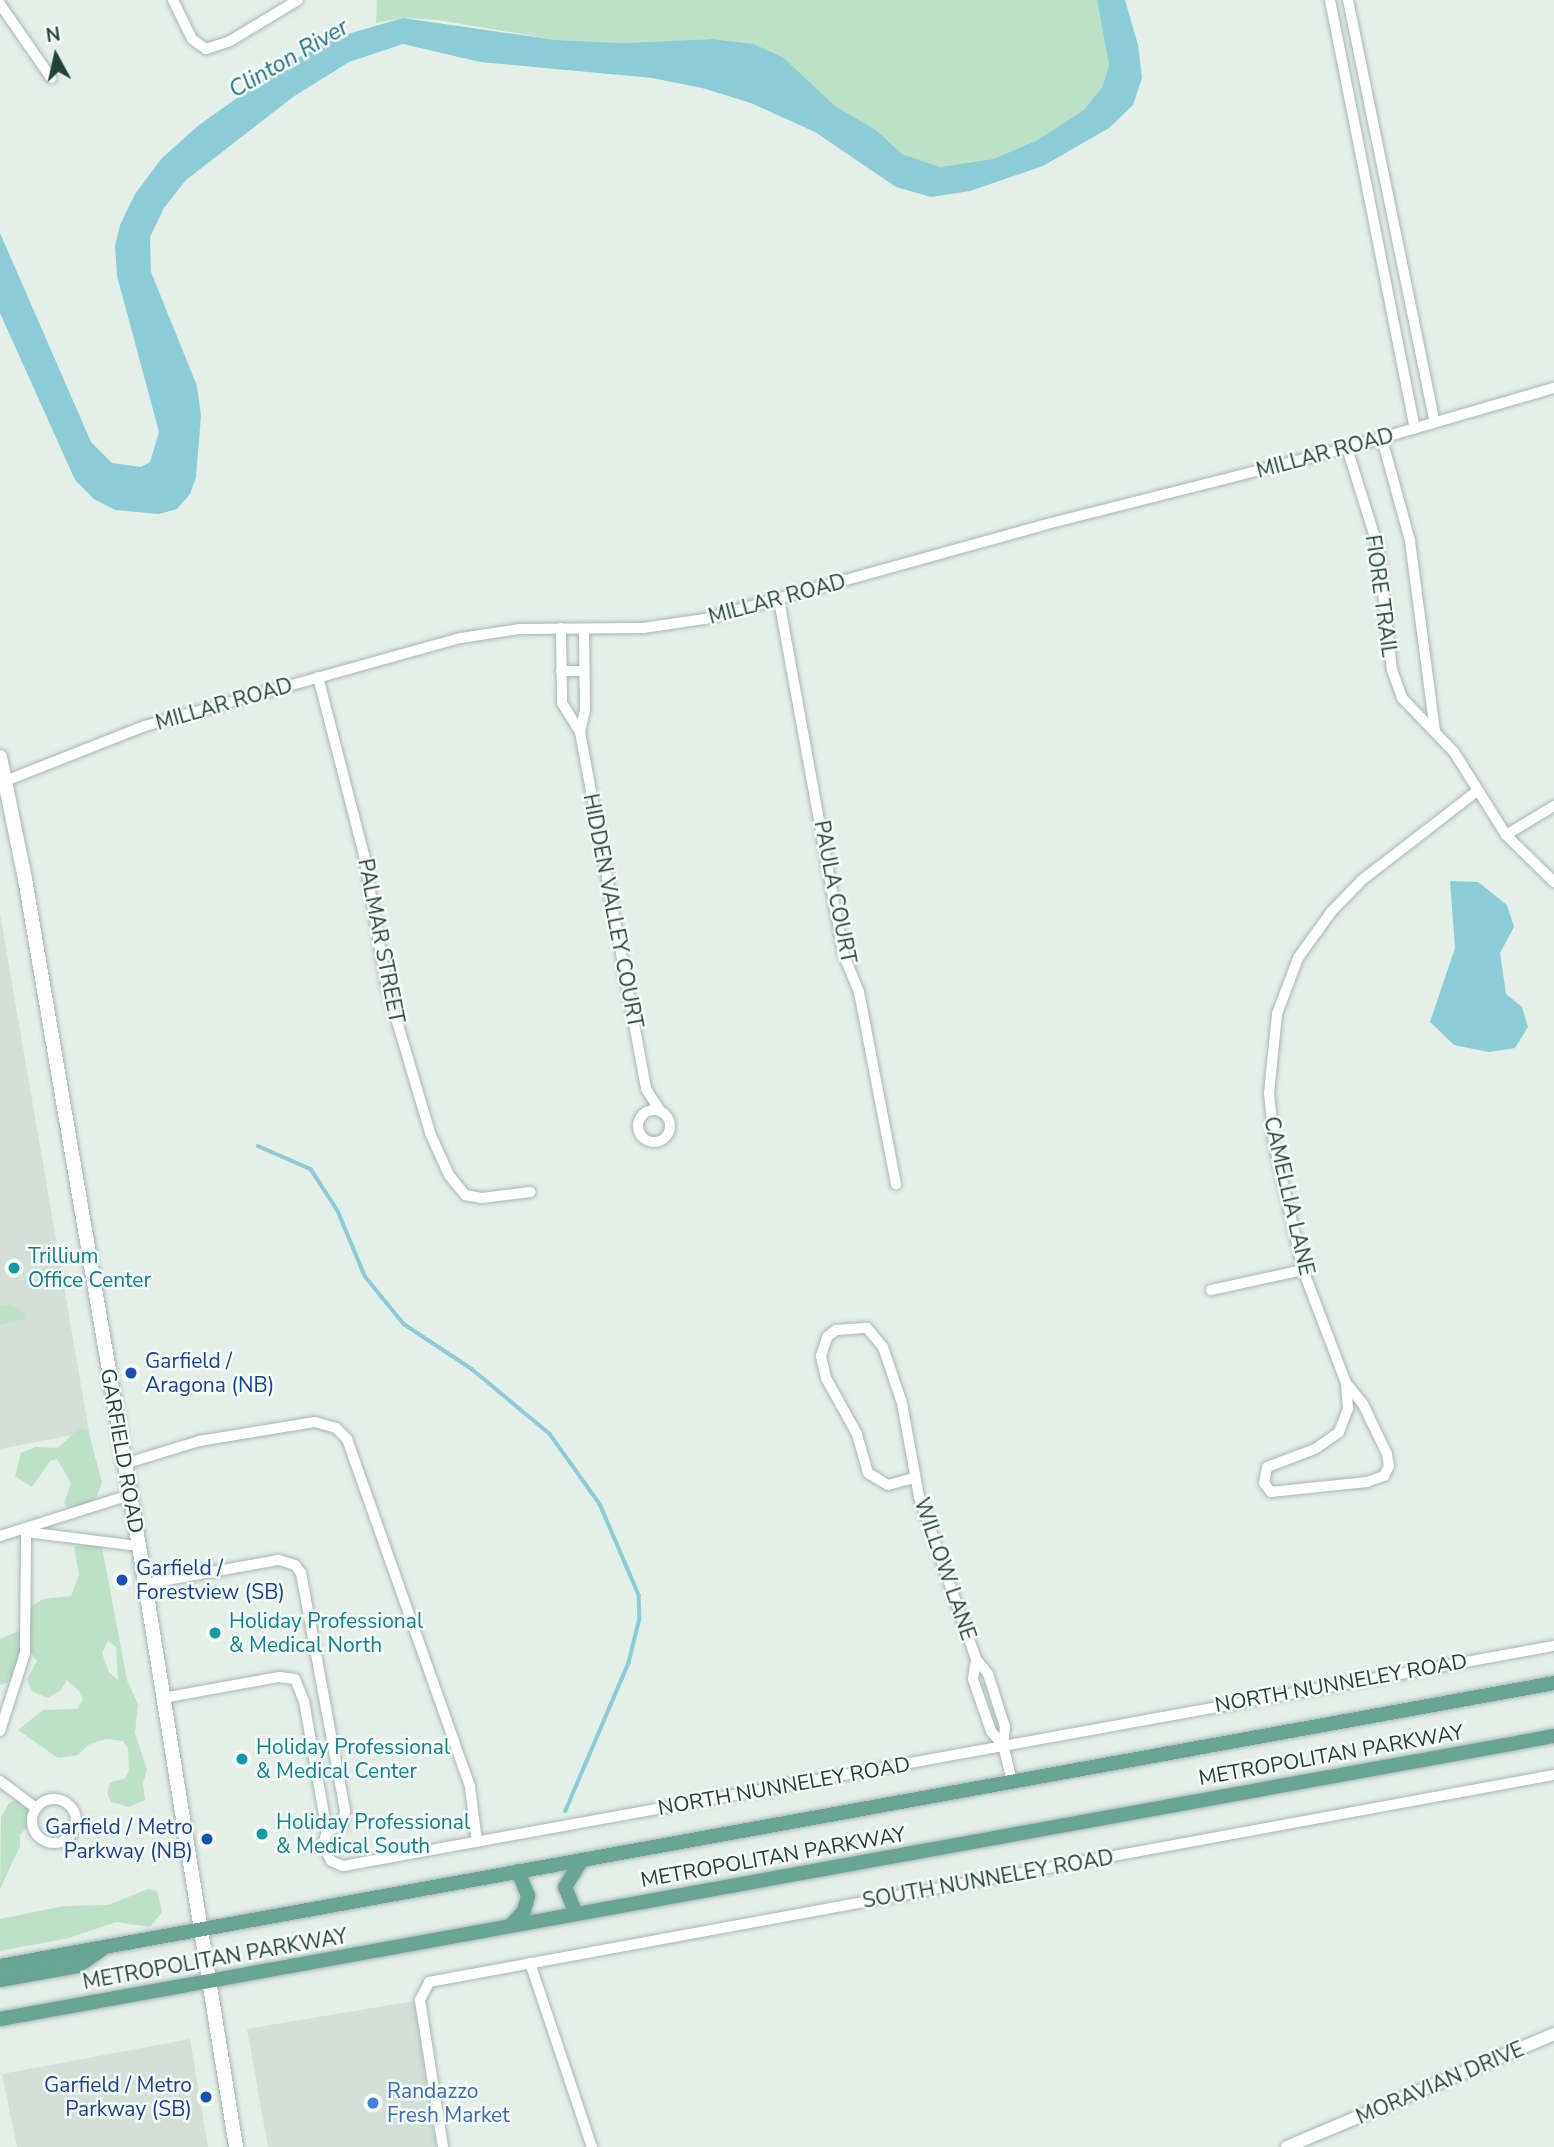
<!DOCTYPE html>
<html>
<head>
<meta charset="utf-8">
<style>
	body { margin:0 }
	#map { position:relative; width:1554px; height:2147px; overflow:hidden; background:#e5efea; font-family:"Nunito Sans",sans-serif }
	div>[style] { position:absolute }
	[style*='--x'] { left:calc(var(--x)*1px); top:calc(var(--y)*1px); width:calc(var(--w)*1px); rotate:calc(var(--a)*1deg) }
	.built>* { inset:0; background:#d3dfd9 }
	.green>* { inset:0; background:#bde0c6 }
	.water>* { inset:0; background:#8cccd5 }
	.stream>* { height:3.5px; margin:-1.75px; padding:0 1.75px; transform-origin:1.75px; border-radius:1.75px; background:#8cccd5 }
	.roads { filter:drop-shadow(0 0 2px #a7b7b1) drop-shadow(0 0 2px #a7b7b1) }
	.minor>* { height:10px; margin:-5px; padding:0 5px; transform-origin:5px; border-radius:5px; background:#fff }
	.minor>.ring { margin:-5px; padding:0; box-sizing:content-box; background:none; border:10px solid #fff; border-radius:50% }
	.tertiary>* { height:12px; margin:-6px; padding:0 6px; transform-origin:6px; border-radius:6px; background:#fff }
	.secondary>* { height:14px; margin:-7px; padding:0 7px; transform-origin:7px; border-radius:7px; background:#fff }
	.primary>* { height:14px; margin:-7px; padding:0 7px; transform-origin:7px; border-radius:7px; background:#68a594 }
	.dots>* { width:19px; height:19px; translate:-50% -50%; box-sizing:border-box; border:4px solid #f6fbf8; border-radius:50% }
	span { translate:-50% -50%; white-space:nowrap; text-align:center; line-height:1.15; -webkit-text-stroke:5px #f6fbf8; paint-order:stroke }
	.street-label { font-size:21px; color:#234138 }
	.culture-label { font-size:21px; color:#0d838f }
	.left { translate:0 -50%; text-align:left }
	.transit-label { font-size:21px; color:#164399 }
	.right { translate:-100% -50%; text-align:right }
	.shop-label { font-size:21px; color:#366cbe }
	.water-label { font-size:23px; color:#1a7380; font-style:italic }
	.north { position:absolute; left:21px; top:21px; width:70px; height:70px; -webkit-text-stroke:5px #f6fbf8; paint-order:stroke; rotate:352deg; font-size:19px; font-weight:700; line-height:28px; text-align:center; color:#234138 }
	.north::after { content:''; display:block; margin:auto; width:24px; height:32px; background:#234138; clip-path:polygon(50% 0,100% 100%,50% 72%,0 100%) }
</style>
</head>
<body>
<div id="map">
	<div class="built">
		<i style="clip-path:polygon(0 913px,89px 1432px,0 1449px)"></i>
		<i style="clip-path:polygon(414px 2001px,436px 2147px,268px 2147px,247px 2029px)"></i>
		<i style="clip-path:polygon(190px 2039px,208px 2147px,17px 2147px,2px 2074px)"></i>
	</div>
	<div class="green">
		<i style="clip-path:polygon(377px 0,1097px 0,1109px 65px,1102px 87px,1084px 111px,1036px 141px,993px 159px,940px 167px,902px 154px,876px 130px,835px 106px,784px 58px,754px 44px,712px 39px,622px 43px,556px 40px,438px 20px,403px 18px,376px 23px)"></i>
		<i style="clip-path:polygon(12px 1304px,25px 1313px,24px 1319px,0 1325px,0 1306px)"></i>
		<i style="clip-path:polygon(79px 1428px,88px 1430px,102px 1482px,91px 1512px,81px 1517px,64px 1504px,71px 1483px,57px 1459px,50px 1461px,32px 1487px,15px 1476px,21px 1453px,35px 1447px,58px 1448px)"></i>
		<i style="clip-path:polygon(evenodd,101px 1542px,127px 1680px,138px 1704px,135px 1733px,147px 1770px,143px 1783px,145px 1800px,129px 1807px,111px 1802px,107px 1793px,110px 1783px,125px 1778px,129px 1770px,128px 1749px,123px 1741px,106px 1739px,88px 1745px,78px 1755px,58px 1758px,18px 1730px,43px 1710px,77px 1709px,83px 1700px,79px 1691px,67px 1680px,60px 1691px,47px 1698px,32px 1691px,27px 1679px,37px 1661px,31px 1653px,15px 1680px,0 1685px,0 1639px,23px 1629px,29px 1608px,43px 1599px,71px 1596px,79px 1575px,74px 1547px,101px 1542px,108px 1641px,116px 1647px,118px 1680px,109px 1672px,102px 1653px,108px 1641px)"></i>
		<i style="clip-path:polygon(20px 1799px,29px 1807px,28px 1827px,20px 1834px,20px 1846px,0 1889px,1px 1817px,9px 1803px)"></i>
		<i style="clip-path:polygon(148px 1889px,157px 1891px,162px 1912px,150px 1927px,116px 1922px,69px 1938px,0 1951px,0 1919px,64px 1906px,108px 1905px)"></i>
	</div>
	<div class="water">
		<i style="clip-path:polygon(1097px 0,1125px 0,1138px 45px,1142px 78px,1133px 105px,1109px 128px,1043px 166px,970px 191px,931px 197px,896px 187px,815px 132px,751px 103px,702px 88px,652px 78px,480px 62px,403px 44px,349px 62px,293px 97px,186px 180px,164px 208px,150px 237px,151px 272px,197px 386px,201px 416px,196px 477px,190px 494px,177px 509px,159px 514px,115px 510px,94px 499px,75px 480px,0 313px,0 233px,91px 442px,112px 463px,141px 467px,150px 462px,159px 432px,117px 276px,115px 246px,120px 225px,135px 194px,162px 158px,199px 125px,279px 68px,337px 37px,403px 18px,556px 40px,622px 43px,712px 39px,754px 44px,784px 58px,835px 106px,876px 130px,902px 154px,940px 167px,993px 159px,1036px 141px,1084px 110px,1102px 87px,1109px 65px)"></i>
		<i style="clip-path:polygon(1450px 881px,1478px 882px,1507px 905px,1514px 927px,1500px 953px,1506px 994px,1522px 1007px,1528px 1027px,1515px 1048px,1489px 1052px,1454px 1045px,1430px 1022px,1455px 948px)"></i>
	</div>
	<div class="stream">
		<i style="--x:258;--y:1146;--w:58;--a:23.5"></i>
		<i style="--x:311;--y:1169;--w:50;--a:57.3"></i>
		<i style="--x:338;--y:1211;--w:70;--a:67.4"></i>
		<i style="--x:365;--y:1276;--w:62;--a:50.9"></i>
		<i style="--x:404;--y:1324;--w:82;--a:33.5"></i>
		<i style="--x:472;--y:1369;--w:102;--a:39.8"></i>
		<i style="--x:550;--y:1434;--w:86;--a:54.5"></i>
		<i style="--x:600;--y:1504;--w:99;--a:66.8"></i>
		<i style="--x:639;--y:1595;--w:23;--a:88"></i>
		<i style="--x:640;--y:1618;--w:46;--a:103.7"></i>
		<i style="--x:629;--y:1663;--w:161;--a:113.1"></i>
	</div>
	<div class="roads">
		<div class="minor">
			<i style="--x:173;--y:0;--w:43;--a:64"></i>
			<i style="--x:192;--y:39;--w:17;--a:36"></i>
			<i style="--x:206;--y:49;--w:25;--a:-18"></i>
			<i style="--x:230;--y:41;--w:79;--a:-31.1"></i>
			<i style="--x:1330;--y:0;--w:437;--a:78.8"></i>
			<i style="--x:1348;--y:0;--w:431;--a:78.4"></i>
			<i style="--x:0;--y:4;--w:90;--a:55.4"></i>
			<i style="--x:1382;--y:439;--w:106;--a:74.6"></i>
			<i style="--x:1410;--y:541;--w:192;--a:82.5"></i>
			<i style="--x:1347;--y:448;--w:104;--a:72.6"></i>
			<i style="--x:1378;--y:547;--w:124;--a:83.5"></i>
			<i style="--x:1392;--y:670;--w:30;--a:70"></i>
			<i style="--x:1402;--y:698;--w:75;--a:46.1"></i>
			<i style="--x:1454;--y:752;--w:98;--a:57.9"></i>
			<i style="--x:1506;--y:835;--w:67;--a:44.4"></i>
			<i style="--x:779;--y:600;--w:359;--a:79.7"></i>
			<i style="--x:843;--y:953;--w:42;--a:67.7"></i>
			<i style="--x:859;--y:992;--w:196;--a:79.1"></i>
			<i style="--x:561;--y:628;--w:75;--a:89.2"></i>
			<i style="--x:562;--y:703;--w:34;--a:58"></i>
			<i style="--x:584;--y:629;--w:81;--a:89.3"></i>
			<i style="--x:585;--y:710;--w:23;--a:103"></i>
			<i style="--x:580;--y:732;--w:363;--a:79.5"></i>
			<i style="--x:646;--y:1089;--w:27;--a:57"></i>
			<i style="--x:561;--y:671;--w:23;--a:0"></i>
			<i style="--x:318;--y:677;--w:184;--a:75.5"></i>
			<i style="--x:364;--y:855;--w:131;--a:80.3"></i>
			<i style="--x:386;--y:984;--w:155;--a:73.5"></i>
			<i style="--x:430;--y:1133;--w:46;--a:65.7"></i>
			<i style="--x:449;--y:1175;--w:26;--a:51"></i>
			<i style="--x:465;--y:1195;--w:17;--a:10"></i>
			<i style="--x:482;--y:1198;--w:49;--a:-7"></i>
			<i style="--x:0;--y:783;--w:156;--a:-21.5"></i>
			<i style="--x:145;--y:726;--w:328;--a:-15.6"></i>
			<i style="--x:461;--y:638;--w:60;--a:-8.7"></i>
			<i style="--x:520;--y:629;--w:123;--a:-0.5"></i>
			<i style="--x:643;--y:628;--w:63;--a:-8.3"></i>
			<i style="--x:705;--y:619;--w:351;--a:-15.5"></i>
			<i style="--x:1043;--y:525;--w:314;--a:-14.2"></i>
			<i style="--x:1347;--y:448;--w:216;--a:-16.2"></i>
			<i style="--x:1506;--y:835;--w:56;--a:-31.1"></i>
			<i class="ring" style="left:638px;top:1110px;width:22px;height:22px"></i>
			<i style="--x:1211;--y:1290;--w:94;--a:-12.3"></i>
			<i style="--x:1346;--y:1383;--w:27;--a:51"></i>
			<i style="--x:1363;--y:1404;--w:55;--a:64.4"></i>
			<i style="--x:1387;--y:1454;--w:12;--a:81"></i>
			<i style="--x:1389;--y:1466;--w:11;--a:117"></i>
			<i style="--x:1384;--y:1476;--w:18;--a:161"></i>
			<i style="--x:1367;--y:1482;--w:97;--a:174.1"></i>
			<i style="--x:1271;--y:1492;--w:11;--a:-128"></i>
			<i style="--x:1264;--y:1483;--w:16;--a:-79"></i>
			<i style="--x:1267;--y:1467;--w:51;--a:-20.6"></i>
			<i style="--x:1315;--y:1449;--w:29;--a:-35"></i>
			<i style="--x:1339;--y:1432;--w:26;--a:-69"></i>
			<i style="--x:1348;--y:1408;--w:25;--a:-95"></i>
			<i style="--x:1346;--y:1383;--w:121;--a:-110.8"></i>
			<i style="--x:1303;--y:1270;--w:130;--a:-102.9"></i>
			<i style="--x:1274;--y:1143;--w:50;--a:-95.7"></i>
			<i style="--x:1269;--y:1093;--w:79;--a:-84.2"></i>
			<i style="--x:1277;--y:1014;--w:60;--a:-69.4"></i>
			<i style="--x:1298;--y:958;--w:57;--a:-54.3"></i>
			<i style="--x:1331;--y:912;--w:45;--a:-45.9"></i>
			<i style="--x:1362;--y:880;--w:144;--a:-37.7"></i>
			<i style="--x:124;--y:1464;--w:78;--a:-17"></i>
			<i style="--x:199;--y:1441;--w:118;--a:-9.3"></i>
			<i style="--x:315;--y:1422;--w:22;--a:16"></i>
			<i style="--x:336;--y:1428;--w:16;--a:45"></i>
			<i style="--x:347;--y:1439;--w:369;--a:70.5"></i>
			<i style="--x:470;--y:1787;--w:55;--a:82.7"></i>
			<i style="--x:914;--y:1478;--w:27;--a:165"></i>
			<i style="--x:888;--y:1485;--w:23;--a:-149"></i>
			<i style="--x:868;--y:1473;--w:41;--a:-105.8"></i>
			<i style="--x:857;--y:1434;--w:64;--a:-119"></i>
			<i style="--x:826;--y:1378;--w:23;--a:-103"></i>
			<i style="--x:821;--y:1356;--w:20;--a:-72"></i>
			<i style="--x:827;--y:1337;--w:11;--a:-38"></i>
			<i style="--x:836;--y:1330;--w:31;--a:-4"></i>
			<i style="--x:867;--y:1328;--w:25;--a:50"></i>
			<i style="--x:883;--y:1347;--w:59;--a:71.3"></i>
			<i style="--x:902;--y:1403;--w:96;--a:79.7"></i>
			<i style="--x:919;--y:1497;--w:172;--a:70.6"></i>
			<i style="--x:26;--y:1532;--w:114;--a:7.1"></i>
			<i style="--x:0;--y:1536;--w:135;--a:-17.6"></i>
			<i style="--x:145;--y:1584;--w:136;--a:-10.2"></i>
			<i style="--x:279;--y:1560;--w:17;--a:17"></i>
			<i style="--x:295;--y:1565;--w:10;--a:53"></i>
			<i style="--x:301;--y:1573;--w:242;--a:79.5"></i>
			<i style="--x:345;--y:1811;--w:14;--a:102"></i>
			<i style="--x:342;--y:1825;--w:16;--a:158"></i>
			<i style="--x:163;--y:1698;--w:118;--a:-10.3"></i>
			<i style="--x:279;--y:1677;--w:16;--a:7"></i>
			<i style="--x:295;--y:1679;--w:24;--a:68"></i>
			<i style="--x:304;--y:1701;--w:132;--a:80"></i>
			<i style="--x:327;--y:1831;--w:15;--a:106"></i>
			<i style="--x:323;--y:1845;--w:18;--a:63"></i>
			<i style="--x:331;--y:1861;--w:13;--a:23"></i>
			<i style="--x:343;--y:1866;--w:1231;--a:-10.3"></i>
			<i style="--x:0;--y:1731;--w:82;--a:-72.2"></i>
			<i style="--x:25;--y:1653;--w:122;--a:-89.5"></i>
			<i style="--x:1003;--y:1745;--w:18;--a:-131"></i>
			<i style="--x:991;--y:1731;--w:55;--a:-109.1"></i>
			<i style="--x:973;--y:1679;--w:20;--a:-81"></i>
			<i style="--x:976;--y:1659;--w:19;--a:51"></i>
			<i style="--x:988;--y:1674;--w:56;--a:72.2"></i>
			<i style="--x:1005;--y:1727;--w:18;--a:96"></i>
			<i style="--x:1003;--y:1745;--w:38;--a:76"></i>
			<i style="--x:0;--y:1781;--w:45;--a:36.9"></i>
			<i class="ring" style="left:32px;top:1799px;width:34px;height:34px"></i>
			<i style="--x:530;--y:1963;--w:194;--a:71.4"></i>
			<i style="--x:443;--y:2147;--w:149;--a:-98.9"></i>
			<i style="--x:420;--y:2000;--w:20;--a:-63"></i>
			<i style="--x:429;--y:1982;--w:1144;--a:-10.43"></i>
		</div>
		<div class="tertiary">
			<i style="--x:1287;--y:2147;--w:290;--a:-22.9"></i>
		</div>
		<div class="secondary">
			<i style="--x:0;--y:757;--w:125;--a:78.4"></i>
			<i style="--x:25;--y:879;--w:677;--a:80.3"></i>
			<i style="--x:139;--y:1546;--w:609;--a:80.83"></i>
		</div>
		<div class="primary">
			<i style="--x:576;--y:1914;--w:29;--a:-112"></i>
			<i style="--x:565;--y:1887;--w:32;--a:-58"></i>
			<i style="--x:511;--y:1925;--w:19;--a:-47"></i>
			<i style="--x:524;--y:1911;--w:16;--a:-75"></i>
			<i style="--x:528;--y:1896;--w:27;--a:-112"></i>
			<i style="--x:0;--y:1966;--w:1580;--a:-10.32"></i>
			<i style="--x:0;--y:1980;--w:79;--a:-10.2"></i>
			<i style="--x:78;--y:1966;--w:28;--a:-35"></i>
			<i style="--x:0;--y:2019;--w:1580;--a:-10.32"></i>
		</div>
	</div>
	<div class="dots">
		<i style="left:14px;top:1268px;background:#0f9aa8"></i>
		<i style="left:131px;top:1373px;background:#1a4fb4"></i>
		<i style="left:122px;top:1580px;background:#1a4fb4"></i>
		<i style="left:215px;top:1633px;background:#0f9aa8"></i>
		<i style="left:242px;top:1759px;background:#0f9aa8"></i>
		<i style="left:262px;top:1834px;background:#0f9aa8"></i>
		<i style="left:207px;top:1839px;background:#1a4fb4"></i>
		<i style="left:206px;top:2097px;background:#1a4fb4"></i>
		<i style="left:373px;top:2103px;background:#3f7fe0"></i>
	</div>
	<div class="street-label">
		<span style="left:1325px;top:453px;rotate:-15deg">MILLAR ROAD</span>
		<span style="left:1381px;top:596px;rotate:82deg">FIORE TRAIL</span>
		<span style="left:777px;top:599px;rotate:-15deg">MILLAR ROAD</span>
		<span style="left:224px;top:704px;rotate:-16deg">MILLAR ROAD</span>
		<span style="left:835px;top:892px;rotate:79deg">PAULA COURT</span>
		<span style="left:613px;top:911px;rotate:79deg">HIDDEN VALLEY COURT</span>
		<span style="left:381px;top:941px;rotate:79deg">PALMAR STREET</span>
		<span style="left:1289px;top:1196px;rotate:77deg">CAMELLIA LANE</span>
		<span style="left:122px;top:1451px;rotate:80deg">GARFIELD ROAD</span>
		<span style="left:945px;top:1569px;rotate:71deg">WILLOW LANE</span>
		<span style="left:1341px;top:1683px;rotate:-10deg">NORTH NUNNELEY ROAD</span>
		<span style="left:1331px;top:1755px;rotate:-10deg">METROPOLITAN PARKWAY</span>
		<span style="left:784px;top:1786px;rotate:-10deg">NORTH NUNNELEY ROAD</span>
		<span style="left:773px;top:1857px;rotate:-10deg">METROPOLITAN PARKWAY</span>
		<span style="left:988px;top:1879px;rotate:-10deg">SOUTH NUNNELEY ROAD</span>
		<span style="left:215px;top:1959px;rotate:-10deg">METROPOLITAN PARKWAY</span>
		<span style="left:1440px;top:2083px;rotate:-23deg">MORAVIAN DRIVE</span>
	</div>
	<div class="culture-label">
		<span class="left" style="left:28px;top:1268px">Trillium<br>Office Center</span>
		<span class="left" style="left:229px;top:1633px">Holiday Professional<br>&amp; Medical North</span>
		<span class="left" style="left:256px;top:1759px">Holiday Professional<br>&amp; Medical Center</span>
		<span class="left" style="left:276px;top:1834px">Holiday Professional<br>&amp; Medical South</span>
	</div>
	<div class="transit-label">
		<span class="left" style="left:145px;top:1373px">Garfield /<br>Aragona (NB)</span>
		<span class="left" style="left:136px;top:1580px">Garfield /<br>Forestview (SB)</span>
		<span class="right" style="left:193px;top:1839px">Garfield / Metro<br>Parkway (NB)</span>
		<span class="right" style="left:192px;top:2097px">Garfield / Metro<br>Parkway (SB)</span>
	</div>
	<div class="shop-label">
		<span class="left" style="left:387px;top:2103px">Randazzo<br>Fresh Market</span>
	</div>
	<div class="water-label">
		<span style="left:289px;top:59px;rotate:-30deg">Clinton River</span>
	</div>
	<div class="north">N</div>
</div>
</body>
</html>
